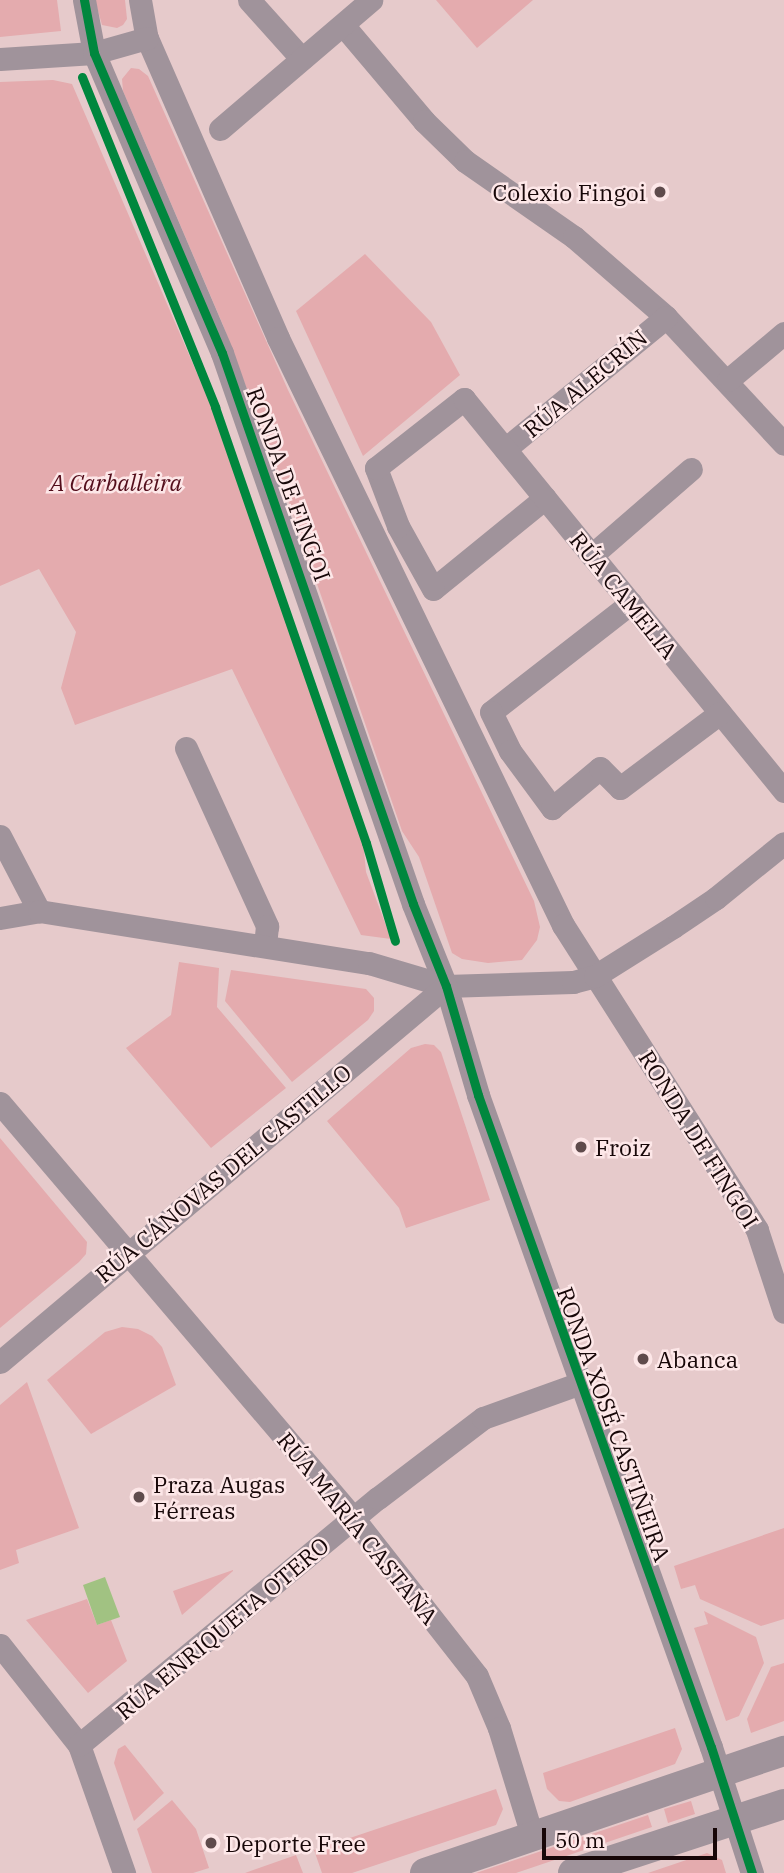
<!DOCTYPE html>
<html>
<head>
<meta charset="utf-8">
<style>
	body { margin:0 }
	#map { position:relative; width:784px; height:1873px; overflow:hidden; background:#e6cacb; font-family:"IBM Plex Serif",serif }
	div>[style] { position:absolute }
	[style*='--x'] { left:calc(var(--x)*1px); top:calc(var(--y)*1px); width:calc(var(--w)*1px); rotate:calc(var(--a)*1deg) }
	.green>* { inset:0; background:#e4abae }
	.water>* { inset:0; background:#a1c282 }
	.minor>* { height:23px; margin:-11.5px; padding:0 11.5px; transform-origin:11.5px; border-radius:11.5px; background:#a0939b }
	.tertiary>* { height:30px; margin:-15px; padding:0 15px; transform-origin:15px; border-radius:15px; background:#a0939b }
	.cycleway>* { height:9px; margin:-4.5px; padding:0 4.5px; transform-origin:4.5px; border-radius:4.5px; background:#00873e }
	.dots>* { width:19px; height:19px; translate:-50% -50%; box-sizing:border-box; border:4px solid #fde7e8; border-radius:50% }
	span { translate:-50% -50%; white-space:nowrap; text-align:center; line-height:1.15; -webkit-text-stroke:5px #fde7e8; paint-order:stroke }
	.poi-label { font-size:23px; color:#170708 }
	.right { translate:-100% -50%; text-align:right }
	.left { translate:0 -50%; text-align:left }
	.street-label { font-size:23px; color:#170708 }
	.park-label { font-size:23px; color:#530d1b; font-style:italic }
	.scale { position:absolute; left:542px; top:1828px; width:175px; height:32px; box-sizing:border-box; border:4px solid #170708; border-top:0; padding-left:9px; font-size:21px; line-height:24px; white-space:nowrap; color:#170708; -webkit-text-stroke:5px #fde7e8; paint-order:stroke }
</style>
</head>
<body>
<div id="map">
	<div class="green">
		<i style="clip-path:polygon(0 0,57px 0,61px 31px,0 37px)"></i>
		<i style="clip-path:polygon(95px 0,125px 0,127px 19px,123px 25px,117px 28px,102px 25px)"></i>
		<i style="clip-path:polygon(436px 0,533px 0,477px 48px)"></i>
		<i style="clip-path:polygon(131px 68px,139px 69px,148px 76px,288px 390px,534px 901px,540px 927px,537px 940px,522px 960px,488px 963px,462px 959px,452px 953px,419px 857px,402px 831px,292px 511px,223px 325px,123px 91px,122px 79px)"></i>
		<i style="clip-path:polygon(53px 80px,72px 84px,209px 401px,363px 840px,366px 872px,391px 939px,361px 935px,232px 669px,75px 725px,61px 688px,76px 632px,39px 569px,0 586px,0 82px)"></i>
		<i style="clip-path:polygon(365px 254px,431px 322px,460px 375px,363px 456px,296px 311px)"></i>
		<i style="clip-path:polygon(179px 962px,219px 968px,217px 1007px,286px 1088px,211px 1148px,126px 1048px,171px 1015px)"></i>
		<i style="clip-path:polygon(231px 970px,366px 989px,374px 998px,374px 1011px,368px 1020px,292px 1082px,225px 1001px)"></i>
		<i style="clip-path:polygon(425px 1044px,434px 1045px,441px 1052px,490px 1200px,406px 1228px,399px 1208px,327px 1121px,411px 1048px)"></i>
		<i style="clip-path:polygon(0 1138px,87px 1242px,86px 1254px,79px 1262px,0 1328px)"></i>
		<i style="clip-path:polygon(122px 1327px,138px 1329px,152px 1336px,162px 1347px,176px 1385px,91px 1434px,47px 1380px,105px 1332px)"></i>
		<i style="clip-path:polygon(27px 1382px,79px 1528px,16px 1550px,19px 1563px,0 1570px,0 1405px)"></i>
		<i style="clip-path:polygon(784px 1528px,784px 1619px,761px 1626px,700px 1599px,695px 1585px,681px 1589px,674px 1566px)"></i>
		<i style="clip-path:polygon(233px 1570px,233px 1571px,182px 1615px,173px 1591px)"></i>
		<i style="clip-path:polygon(87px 1599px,97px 1625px,111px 1620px,127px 1661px,88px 1693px,26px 1620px)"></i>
		<i style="clip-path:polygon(704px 1611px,756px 1637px,764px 1663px,739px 1716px,726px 1721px,694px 1628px,708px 1624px)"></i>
		<i style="clip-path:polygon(784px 1663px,784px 1721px,751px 1733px,747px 1719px,771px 1667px)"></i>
		<i style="clip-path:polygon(675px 1728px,682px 1749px,675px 1764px,570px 1802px,559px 1801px,547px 1789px,543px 1773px)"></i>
		<i style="clip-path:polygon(125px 1745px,164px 1793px,134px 1821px,114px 1763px,118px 1749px)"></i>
		<i style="clip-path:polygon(496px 1789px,503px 1809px,496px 1825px,352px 1873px,322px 1873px,314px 1850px)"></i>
		<i style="clip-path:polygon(172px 1800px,196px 1829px,209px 1868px,193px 1873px,152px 1873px,137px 1829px)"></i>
		<i style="clip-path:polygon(691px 1801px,695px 1814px,668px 1823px,664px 1809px)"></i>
		<i style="clip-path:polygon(648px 1815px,652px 1827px,516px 1873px,476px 1873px)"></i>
		<i style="clip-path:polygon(707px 1853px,722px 1860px,726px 1873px,648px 1873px)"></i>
		<i style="clip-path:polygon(296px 1855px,303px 1873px,245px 1873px)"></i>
	</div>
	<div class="water">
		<i style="clip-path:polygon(105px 1577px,120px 1617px,97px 1625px,83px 1585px)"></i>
	</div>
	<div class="minor">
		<i style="--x:84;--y:0;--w:54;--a:79.3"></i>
		<i style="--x:94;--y:53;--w:326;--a:66.9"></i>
		<i style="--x:222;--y:353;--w:583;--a:70.88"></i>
		<i style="--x:413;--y:904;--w:88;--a:68.1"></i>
		<i style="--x:446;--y:986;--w:114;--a:73.6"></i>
		<i style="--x:478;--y:1095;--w:692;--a:70.34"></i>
		<i style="--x:711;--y:1747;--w:133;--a:72"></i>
		<i style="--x:140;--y:0;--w:39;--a:80"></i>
		<i style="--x:147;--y:38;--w:327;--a:66.4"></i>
		<i style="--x:278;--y:338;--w:653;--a:64.1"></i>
		<i style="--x:563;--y:925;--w:361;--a:57.5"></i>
		<i style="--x:757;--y:1230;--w:86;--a:71.8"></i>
		<i style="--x:249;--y:0;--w:79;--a:48.1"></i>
		<i style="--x:343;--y:25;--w:126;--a:49.8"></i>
		<i style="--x:424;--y:121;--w:57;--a:44.3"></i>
		<i style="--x:465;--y:161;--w:133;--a:34.9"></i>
		<i style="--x:574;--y:237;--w:122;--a:41"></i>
		<i style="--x:666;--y:317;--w:173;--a:47.1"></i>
		<i style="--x:0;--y:59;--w:94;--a:-3.7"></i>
		<i style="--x:94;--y:53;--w:55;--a:-15.8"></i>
		<i style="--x:220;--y:129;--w:199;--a:-40.5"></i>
		<i style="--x:728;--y:380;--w:73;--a:-40"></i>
		<i style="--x:505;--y:449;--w:208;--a:-39.3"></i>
		<i style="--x:545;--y:498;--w:144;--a:140.9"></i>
		<i style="--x:433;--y:589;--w:72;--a:-119.1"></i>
		<i style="--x:398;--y:526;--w:62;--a:-110.8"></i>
		<i style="--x:376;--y:468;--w:112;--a:-38.1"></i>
		<i style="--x:464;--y:399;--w:506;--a:50.77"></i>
		<i style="--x:592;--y:555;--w:131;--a:-41"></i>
		<i style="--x:631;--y:603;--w:177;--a:142.1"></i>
		<i style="--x:491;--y:712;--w:43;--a:64"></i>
		<i style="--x:510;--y:751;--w:71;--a:53.6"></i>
		<i style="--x:552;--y:808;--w:62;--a:-39.8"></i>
		<i style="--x:600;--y:768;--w:28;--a:45"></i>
		<i style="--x:620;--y:788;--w:125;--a:-36.9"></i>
		<i style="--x:186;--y:748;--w:196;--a:65.5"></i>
		<i style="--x:267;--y:926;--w:20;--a:96"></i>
		<i style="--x:0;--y:836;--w:85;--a:62.5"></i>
		<i style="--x:0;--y:918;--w:40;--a:-10"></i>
		<i style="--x:39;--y:911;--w:334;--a:9"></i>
		<i style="--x:369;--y:963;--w:80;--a:16.6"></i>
		<i style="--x:446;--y:986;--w:127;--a:-1.8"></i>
		<i style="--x:573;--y:982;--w:23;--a:-15"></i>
		<i style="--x:595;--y:976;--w:92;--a:-32.1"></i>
		<i style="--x:673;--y:927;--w:52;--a:-34"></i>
		<i style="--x:716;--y:898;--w:87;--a:-39"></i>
		<i style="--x:0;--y:1103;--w:546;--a:49.6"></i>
		<i style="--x:354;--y:1519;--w:199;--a:51.9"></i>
		<i style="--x:477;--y:1676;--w:56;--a:67.1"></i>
		<i style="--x:499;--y:1728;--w:112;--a:72.9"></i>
		<i style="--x:0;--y:1362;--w:583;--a:-40.13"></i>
		<i style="--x:0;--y:1645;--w:127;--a:51.7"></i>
		<i style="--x:79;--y:1745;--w:136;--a:70.6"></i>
		<i style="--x:79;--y:1745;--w:388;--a:-39.6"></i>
		<i style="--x:378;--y:1498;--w:132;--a:-37.3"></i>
		<i style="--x:483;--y:1418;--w:104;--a:-19.7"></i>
	</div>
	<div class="tertiary">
		<i style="--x:425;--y:1873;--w:379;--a:-18.8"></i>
		<i style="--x:573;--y:1873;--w:222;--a:-18.1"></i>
	</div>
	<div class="cycleway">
		<i style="--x:84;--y:0;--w:54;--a:79.3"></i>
		<i style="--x:94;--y:53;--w:326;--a:66.9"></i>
		<i style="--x:222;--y:353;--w:583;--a:70.88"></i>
		<i style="--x:413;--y:904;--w:88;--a:68.1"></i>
		<i style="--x:446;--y:986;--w:114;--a:73.6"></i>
		<i style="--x:478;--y:1095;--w:692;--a:70.34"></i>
		<i style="--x:711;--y:1747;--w:133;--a:72"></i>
		<i style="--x:82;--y:77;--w:356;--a:68"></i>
		<i style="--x:215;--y:407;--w:461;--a:70.9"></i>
		<i style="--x:366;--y:843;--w:102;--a:73.5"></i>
	</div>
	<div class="dots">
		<i style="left:660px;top:192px;background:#5f4b4c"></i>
		<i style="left:581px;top:1147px;background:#5f4b4c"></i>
		<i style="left:643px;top:1359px;background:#5f4b4c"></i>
		<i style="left:139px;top:1497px;background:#5f4b4c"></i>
		<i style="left:211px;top:1843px;background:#5f4b4c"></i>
	</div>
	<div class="poi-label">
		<span class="right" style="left:646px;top:192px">Colexio Fingoi</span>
		<span class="left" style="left:595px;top:1147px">Froiz</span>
		<span class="left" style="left:657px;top:1359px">Abanca</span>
		<span class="left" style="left:153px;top:1497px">Praza Augas<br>Férreas</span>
		<span class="left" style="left:225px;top:1843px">Deporte Free</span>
	</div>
	<div class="street-label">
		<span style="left:585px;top:383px;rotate:-40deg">RÚA ALECRÍN</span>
		<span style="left:289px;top:484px;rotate:70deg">RONDA DE FINGOI</span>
		<span style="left:624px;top:595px;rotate:51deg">RÚA CAMELIA</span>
		<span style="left:699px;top:1139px;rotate:58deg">RONDA DE FINGOI</span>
		<span style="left:223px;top:1173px;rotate:-40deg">RÚA CÁNOVAS DEL CASTILLO</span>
		<span style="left:614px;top:1424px;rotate:70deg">RONDA XOSÉ CASTIÑEIRA</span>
		<span style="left:358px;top:1528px;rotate:51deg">RÚA MARÍA CASTAÑA</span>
		<span style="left:222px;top:1628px;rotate:-40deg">RÚA ENRIQUETA OTERO</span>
	</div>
	<div class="park-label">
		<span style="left:116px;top:482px">A Carballeira</span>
	</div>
	<div class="scale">50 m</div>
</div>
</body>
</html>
